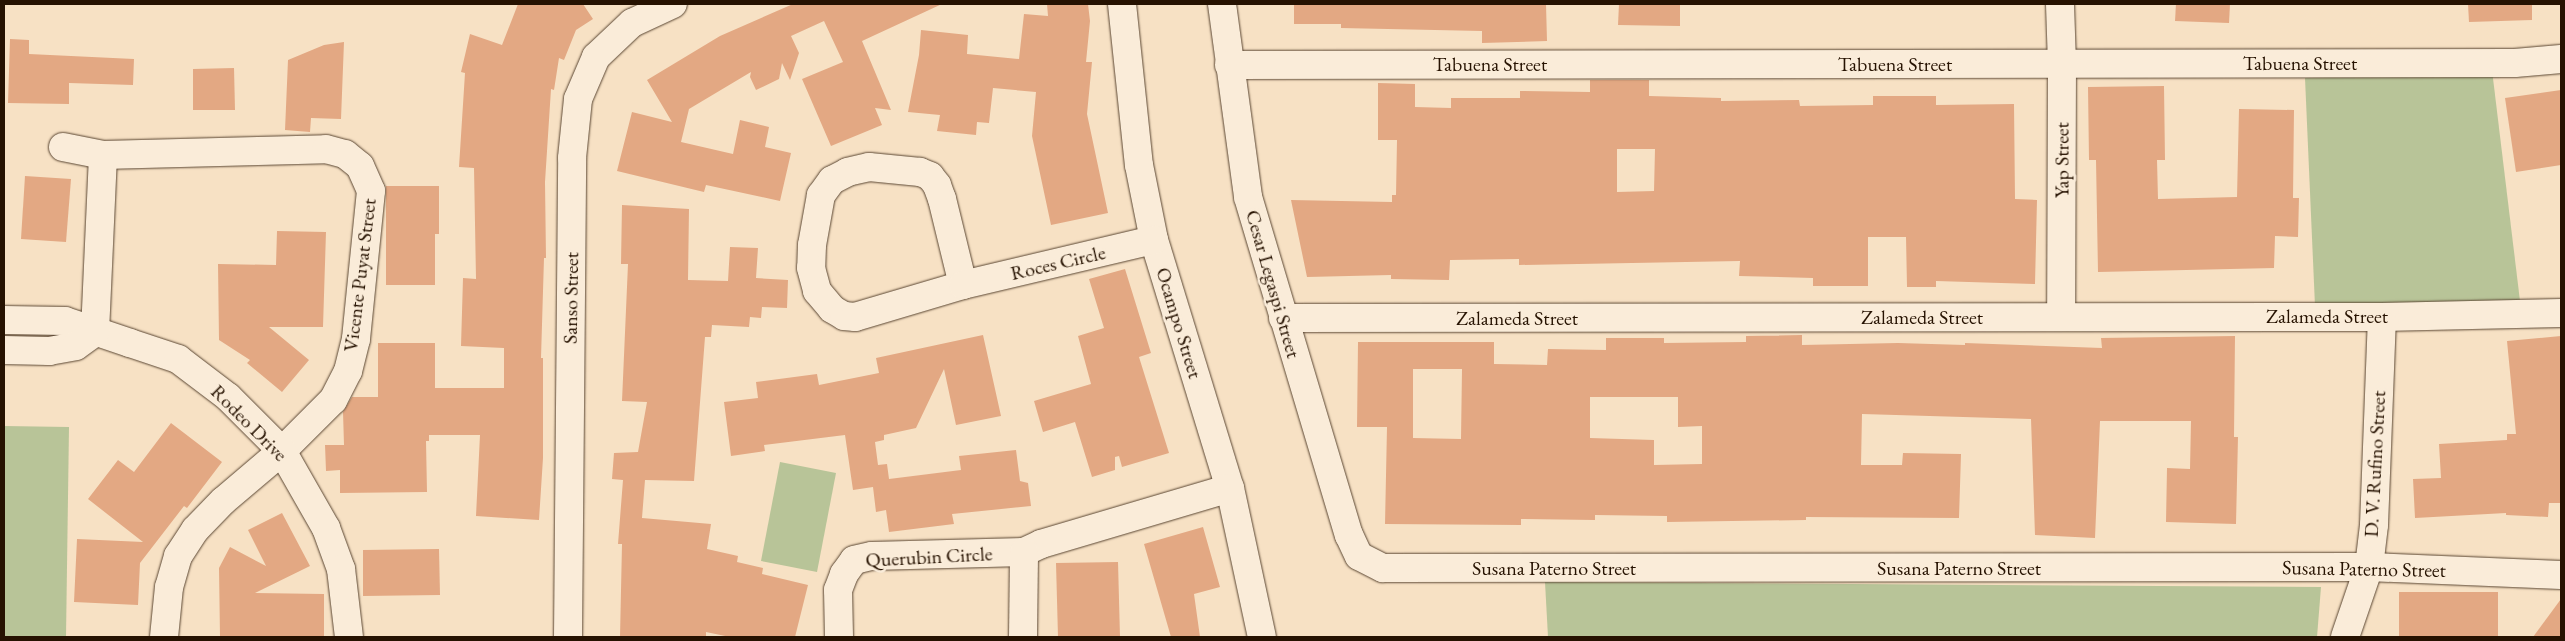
<!DOCTYPE html>
<html>
<head>
<meta charset="utf-8">
<style>
	body { margin:0 }
	#map { position:relative; width:2565px; height:641px; overflow:hidden; background:#f7e1c4; font-family:"EB Garamond",serif }
	div>[style] { position:absolute }
	[style*='--x'] { left:calc(var(--x)*1px); top:calc(var(--y)*1px); width:calc(var(--w)*1px); rotate:calc(var(--a)*1deg) }
	.green>* { inset:0; background:#b8c498 }
	.building>* { inset:0; background:#e3a883 }
	.roads { filter:drop-shadow(0 0 1px #5a4632) drop-shadow(0 0 1px #5a4632) }
	.minor>* { height:28px; margin:-14px; padding:0 14px; transform-origin:14px; border-radius:14px; background:#faecd9 }
	span { translate:-50% -50%; white-space:nowrap; text-align:center; line-height:1.15; -webkit-text-stroke:5px #faecd9; paint-order:stroke }
	.street-label { font-size:20px; color:#261201 }
	.frame { position:absolute; inset:0; border:5px solid #261201; pointer-events:none }
</style>
</head>
<body>
<div id="map">
	<div class="green">
		<i style="clip-path:polygon(2492px 70px,2520px 301px,2315px 306px,2305px 78px)"></i>
		<i style="clip-path:polygon(4px 426px,69px 427px,66px 637px,4px 637px)"></i>
		<i style="clip-path:polygon(780px 462px,836px 473px,817px 572px,761px 561px)"></i>
		<i style="clip-path:polygon(1545px 582px,2321px 587px,2317px 637px,1548px 637px)"></i>
	</div>
	<div class="building">
		<i style="clip-path:polygon(518px 4px,583px 4px,593px 19px,576px 30px,564px 60px,559px 58px,554px 90px,551px 89px,545px 182px,546px 258px,544px 258px,541px 358px,543px 358px,543px 458px,539px 520px,476px 516px,480px 435px,429px 435px,429px 441px,426px 441px,427px 492px,340px 493px,340px 470px,326px 471px,325px 445px,344px 445px,343px 412px,352px 397px,378px 397px,378px 343px,435px 343px,435px 388px,504px 388px,504px 348px,461px 346px,463px 278px,476px 279px,474px 168px,459px 167px,465px 73px,461px 72px,470px 34px,502px 45px)"></i>
		<i style="clip-path:polygon(793px 4px,942px 4px,862px 41px,891px 110px,875px 108px,882px 125px,831px 146px,802px 79px,843px 62px,824px 21px,791px 36px,799px 53px,790px 80px,782px 63px,779px 79px,756px 90px,750px 77px,751px 72px,689px 109px,681px 142px,733px 154px,740px 120px,769px 127px,765px 147px,791px 153px,780px 201px,706px 185px,704px 192px,617px 171px,632px 112px,672px 122px,647px 80px,720px 36px)"></i>
		<i style="clip-path:polygon(1047px 4px,1088px 4px,1090px 21px,1086px 62px,1092px 62px,1087px 114px,1108px 213px,1051px 225px,1032px 136px,1036px 92px,993px 88px,989px 123px,977px 122px,976px 135px,937px 131px,940px 115px,908px 112px,919px 55px,921px 30px,968px 35px,967px 54px,1019px 59px,1024px 14px,1048px 16px)"></i>
		<i style="clip-path:polygon(1294px 4px,1546px 4px,1547px 41px,1482px 43px,1482px 31px,1341px 28px,1341px 24px,1294px 24px)"></i>
		<i style="clip-path:polygon(1619px 4px,1680px 4px,1680px 26px,1618px 25px)"></i>
		<i style="clip-path:polygon(2176px 4px,2230px 4px,2229px 23px,2175px 21px)"></i>
		<i style="clip-path:polygon(2468px 4px,2532px 4px,2532px 20px,2469px 22px)"></i>
		<i style="clip-path:polygon(10px 39px,29px 40px,29px 54px,134px 59px,133px 85px,69px 83px,69px 104px,8px 103px)"></i>
		<i style="clip-path:polygon(344px 42px,341px 119px,311px 118px,310px 132px,285px 130px,288px 60px,324px 45px)"></i>
		<i style="clip-path:polygon(234px 68px,235px 110px,193px 110px,193px 69px)"></i>
		<i style="clip-path:polygon(evenodd,1590px 80px,1649px 80px,1649px 96px,1721px 98px,1721px 101px,1799px 100px,1800px 106px,1873px 105px,1873px 96px,1936px 96px,1936px 105px,2014px 104px,2015px 199px,2037px 200px,2035px 284px,1936px 281px,1936px 287px,1907px 287px,1906px 237px,1868px 237px,1868px 286px,1813px 286px,1813px 278px,1739px 276px,1740px 261px,1519px 265px,1519px 259px,1450px 260px,1449px 280px,1391px 279px,1391px 275px,1307px 277px,1291px 200px,1392px 202px,1392px 195px,1396px 195px,1397px 140px,1378px 140px,1378px 83px,1415px 84px,1415px 107px,1451px 108px,1451px 98px,1520px 98px,1520px 91px,1590px 92px,1590px 80px,1617px 149px,1655px 149px,1654px 191px,1617px 192px,1617px 149px)"></i>
		<i style="clip-path:polygon(2164px 86px,2165px 160px,2157px 160px,2158px 199px,2237px 197px,2239px 109px,2294px 110px,2293px 198px,2299px 198px,2298px 237px,2275px 236px,2274px 268px,2098px 272px,2096px 160px,2089px 160px,2088px 87px)"></i>
		<i style="clip-path:polygon(2561px 90px,2561px 165px,2516px 172px,2505px 98px)"></i>
		<i style="clip-path:polygon(25px 176px,71px 179px,66px 242px,21px 239px)"></i>
		<i style="clip-path:polygon(386px 186px,439px 186px,439px 234px,435px 234px,435px 285px,386px 285px)"></i>
		<i style="clip-path:polygon(622px 205px,689px 209px,688px 280px,728px 281px,730px 247px,758px 248px,756px 278px,788px 280px,787px 308px,762px 307px,761px 318px,750px 317px,749px 327px,712px 325px,711px 337px,705px 337px,694px 481px,645px 480px,642px 518px,711px 524px,707px 549px,738px 556px,737px 562px,763px 568px,762px 574px,808px 585px,795px 637px,730px 637px,706px 632px,706px 637px,620px 637px,622px 544px,618px 544px,623px 480px,612px 479px,614px 453px,638px 452px,647px 402px,622px 401px,628px 264px,621px 264px)"></i>
		<i style="clip-path:polygon(277px 231px,326px 232px,323px 327px,269px 327px,309px 360px,282px 392px,247px 363px,250px 360px,219px 340px,218px 264px,276px 265px)"></i>
		<i style="clip-path:polygon(1125px 269px,1151px 353px,1139px 357px,1169px 453px,1122px 467px,1119px 456px,1115px 457px,1115px 470px,1092px 477px,1075px 422px,1043px 432px,1034px 401px,1091px 384px,1078px 336px,1104px 328px,1089px 279px)"></i>
		<i style="clip-path:polygon(983px 335px,1001px 416px,956px 425px,944px 369px,916px 428px,884px 435px,884px 440px,875px 442px,878px 465px,887px 464px,889px 479px,961px 470px,959px 456px,1016px 450px,1020px 481px,1028px 483px,1031px 506px,952px 514px,954px 524px,889px 532px,886px 510px,876px 512px,873px 487px,853px 490px,845px 435px,764px 445px,765px 451px,731px 456px,724px 402px,758px 398px,756px 382px,817px 374px,819px 385px,879px 373px,876px 358px)"></i>
		<i style="clip-path:polygon(evenodd,1802px 335px,1802px 345px,1898px 343px,1965px 345px,1965px 343px,2102px 348px,2101px 338px,2235px 336px,2234px 437px,2238px 437px,2236px 524px,2166px 522px,2167px 468px,2190px 469px,2191px 421px,2100px 421px,2095px 538px,2035px 535px,2031px 419px,1862px 414px,1861px 465px,1902px 465px,1903px 453px,1961px 454px,1959px 518px,1806px 517px,1806px 520px,1667px 522px,1667px 516px,1595px 515px,1595px 520px,1521px 519px,1521px 525px,1385px 524px,1387px 427px,1357px 427px,1358px 342px,1494px 342px,1494px 364px,1547px 365px,1548px 349px,1606px 350px,1606px 338px,1664px 338px,1664px 343px,1746px 342px,1746px 336px,1802px 335px,1413px 369px,1462px 369px,1461px 439px,1413px 438px,1413px 369px,1802px 335px,1590px 397px,1678px 397px,1678px 427px,1702px 426px,1702px 464px,1654px 465px,1654px 440px,1590px 438px,1590px 397px)"></i>
		<i style="clip-path:polygon(2561px 336px,2561px 503px,2549px 503px,2548px 517px,2506px 515px,2506px 513px,2415px 518px,2413px 479px,2441px 478px,2439px 444px,2507px 440px,2507px 434px,2516px 434px,2507px 341px)"></i>
		<i style="clip-path:polygon(171px 423px,222px 462px,187px 508px,184px 506px,140px 563px,138px 605px,74px 602px,77px 539px,143px 542px,88px 499px,118px 460px,134px 472px)"></i>
		<i style="clip-path:polygon(282px 513px,310px 566px,255px 593px,324px 594px,324px 637px,220px 637px,219px 568px,230px 547px,266px 566px,248px 530px)"></i>
		<i style="clip-path:polygon(1203px 527px,1220px 587px,1194px 594px,1200px 637px,1171px 637px,1144px 544px)"></i>
		<i style="clip-path:polygon(439px 549px,440px 595px,363px 596px,363px 550px)"></i>
		<i style="clip-path:polygon(1118px 562px,1120px 637px,1058px 637px,1056px 563px)"></i>
		<i style="clip-path:polygon(2399px 592px,2498px 592px,2498px 637px,2399px 637px)"></i>
		<i style="clip-path:polygon(2561px 599px,2561px 637px,2533px 637px)"></i>
	</div>
	<div class="roads">
		<div class="minor">
			<i style="--x:1122;--y:4;--w:162;--a:84"></i>
			<i style="--x:1139;--y:165;--w:76;--a:78.7"></i>
			<i style="--x:1154;--y:240;--w:259;--a:73"></i>
			<i style="--x:1230;--y:488;--w:152;--a:77.9"></i>
			<i style="--x:1222;--y:4;--w:195;--a:82.3"></i>
			<i style="--x:1248;--y:197;--w:353;--a:73.4"></i>
			<i style="--x:1349;--y:535;--w:23;--a:65"></i>
			<i style="--x:1359;--y:556;--w:27;--a:27"></i>
			<i style="--x:1383;--y:568;--w:986;--a:-0.06"></i>
			<i style="--x:2369;--y:567;--w:192;--a:2.4"></i>
			<i style="--x:2060;--y:4;--w:59;--a:88.1"></i>
			<i style="--x:2062;--y:63;--w:254;--a:90.2"></i>
			<i style="--x:1229;--y:65;--w:1286;--a:-0.09"></i>
			<i style="--x:2515;--y:63;--w:46;--a:-5"></i>
			<i style="--x:63;--y:147;--w:41;--a:11.3"></i>
			<i style="--x:103;--y:155;--w:223;--a:-1.5"></i>
			<i style="--x:326;--y:149;--w:20;--a:15"></i>
			<i style="--x:345;--y:154;--w:19;--a:39"></i>
			<i style="--x:360;--y:166;--w:27;--a:66"></i>
			<i style="--x:371;--y:191;--w:149;--a:95.8"></i>
			<i style="--x:356;--y:339;--w:33;--a:104"></i>
			<i style="--x:348;--y:371;--w:33;--a:117"></i>
			<i style="--x:333;--y:400;--w:72;--a:135"></i>
			<i style="--x:282;--y:451;--w:77;--a:139.7"></i>
			<i style="--x:223;--y:501;--w:40;--a:134"></i>
			<i style="--x:195;--y:530;--w:31;--a:123"></i>
			<i style="--x:178;--y:556;--w:32;--a:106"></i>
			<i style="--x:169;--y:587;--w:50;--a:95.7"></i>
			<i style="--x:963;--y:285;--w:89;--a:-103.7"></i>
			<i style="--x:942;--y:199;--w:15;--a:-110"></i>
			<i style="--x:937;--y:185;--w:11;--a:-128"></i>
			<i style="--x:930;--y:176;--w:11;--a:-158"></i>
			<i style="--x:920;--y:172;--w:51;--a:-174.4"></i>
			<i style="--x:869;--y:167;--w:22;--a:167"></i>
			<i style="--x:848;--y:172;--w:18;--a:153"></i>
			<i style="--x:832;--y:180;--w:19;--a:126"></i>
			<i style="--x:821;--y:195;--w:51;--a:100.2"></i>
			<i style="--x:812;--y:245;--w:23;--a:92"></i>
			<i style="--x:811;--y:268;--w:24;--a:75"></i>
			<i style="--x:817;--y:291;--w:23;--a:50"></i>
			<i style="--x:832;--y:309;--w:14;--a:30"></i>
			<i style="--x:844;--y:316;--w:11;--a:5"></i>
			<i style="--x:855;--y:317;--w:113;--a:-16.5"></i>
			<i style="--x:963;--y:285;--w:196;--a:-13.3"></i>
			<i style="--x:1283;--y:318;--w:1099;--a:-0.05"></i>
			<i style="--x:2382;--y:317;--w:179;--a:-1.3"></i>
			<i style="--x:4;--y:320;--w:61;--a:0.9"></i>
			<i style="--x:65;--y:321;--w:69;--a:18.7"></i>
			<i style="--x:130;--y:343;--w:51;--a:18.4"></i>
			<i style="--x:178;--y:359;--w:63;--a:37.2"></i>
			<i style="--x:228;--y:397;--w:76;--a:45"></i>
			<i style="--x:282;--y:451;--w:89;--a:60.3"></i>
			<i style="--x:326;--y:528;--w:44;--a:69.9"></i>
			<i style="--x:341;--y:569;--w:68;--a:83.3"></i>
			<i style="--x:95;--y:332;--w:177;--a:-87.4"></i>
			<i style="--x:4;--y:350;--w:45;--a:1.3"></i>
			<i style="--x:49;--y:351;--w:27;--a:-10"></i>
			<i style="--x:76;--y:346;--w:24;--a:-36"></i>
			<i style="--x:568;--y:637;--w:479;--a:-89.5"></i>
			<i style="--x:572;--y:158;--w:59;--a:-84.2"></i>
			<i style="--x:578;--y:99;--w:46;--a:-66.8"></i>
			<i style="--x:596;--y:57;--w:50;--a:-43.4"></i>
			<i style="--x:632;--y:23;--w:45;--a:-24.9"></i>
			<i style="--x:839;--y:637;--w:47;--a:-91.2"></i>
			<i style="--x:838;--y:590;--w:17;--a:-69"></i>
			<i style="--x:844;--y:574;--w:17;--a:-54"></i>
			<i style="--x:854;--y:560;--w:18;--a:-13"></i>
			<i style="--x:872;--y:556;--w:152;--a:-1.5"></i>
			<i style="--x:1024;--y:552;--w:19;--a:-25"></i>
			<i style="--x:1041;--y:544;--w:197;--a:-16.5"></i>
			<i style="--x:1023;--y:637;--w:85;--a:-89.3"></i>
			<i style="--x:2345;--y:637;--w:74;--a:-71.1"></i>
			<i style="--x:2369;--y:567;--w:42;--a:-83.2"></i>
			<i style="--x:2374;--y:525;--w:208;--a:-87.8"></i>
		</div>
	</div>
	<div class="street-label">
		<span style="left:2300px;top:63px">Tabuena Street</span>
		<span style="left:1490px;top:64px">Tabuena Street</span>
		<span style="left:1895px;top:64px">Tabuena Street</span>
		<span style="left:2062px;top:160px;rotate:-90deg">Yap Street</span>
		<span style="left:1058px;top:263px;rotate:-13deg">Roces Circle</span>
		<span style="left:360px;top:275px;rotate:-83deg">Vicente Puyat Street</span>
		<span style="left:1273px;top:284px;rotate:74deg">Cesar Legaspi Street</span>
		<span style="left:571px;top:298px;rotate:-89deg">Sanso Street</span>
		<span style="left:2327px;top:316px">Zalameda Street</span>
		<span style="left:1922px;top:317px">Zalameda Street</span>
		<span style="left:1517px;top:318px">Zalameda Street</span>
		<span style="left:1179px;top:323px;rotate:73deg">Ocampo Street</span>
		<span style="left:249px;top:423px;rotate:45deg">Rodeo Drive</span>
		<span style="left:2375px;top:464px;rotate:-87deg">D. V. Rufino Street</span>
		<span style="left:929px;top:557px;rotate:-3deg">Querubin Circle</span>
		<span style="left:1554px;top:568px">Susana Paterno Street</span>
		<span style="left:1959px;top:568px">Susana Paterno Street</span>
		<span style="left:2364px;top:569px;rotate:1deg">Susana Paterno Street</span>
	</div>
	<div class="frame"></div>
</div>
</body>
</html>
